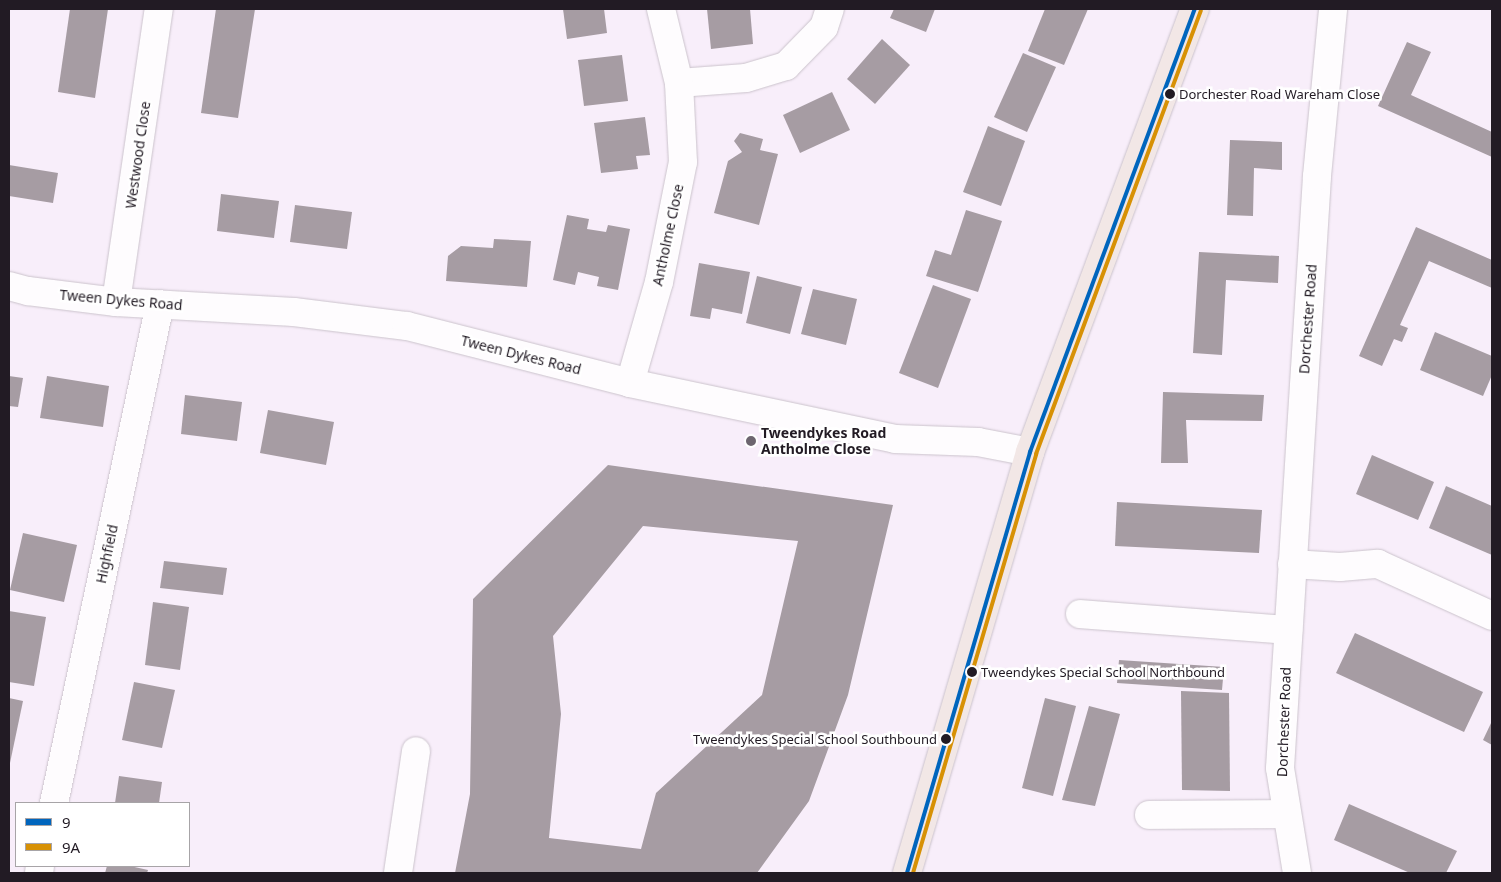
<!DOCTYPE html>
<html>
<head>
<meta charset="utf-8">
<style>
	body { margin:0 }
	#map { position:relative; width:1501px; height:882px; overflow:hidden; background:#f8eefa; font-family:"Noto Sans",sans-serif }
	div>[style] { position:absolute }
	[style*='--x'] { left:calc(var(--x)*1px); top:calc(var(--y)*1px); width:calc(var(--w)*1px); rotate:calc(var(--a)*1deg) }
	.building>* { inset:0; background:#a69ca3 }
	.roads { filter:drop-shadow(0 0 1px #cbc3cc) drop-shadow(0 0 1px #cbc3cc) }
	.minor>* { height:28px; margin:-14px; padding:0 14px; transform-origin:14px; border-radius:14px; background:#fefcfe }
	.major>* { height:28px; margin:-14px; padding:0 14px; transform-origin:14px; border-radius:14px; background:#f2e7e6 }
	.bus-1>* { height:4px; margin:-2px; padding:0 2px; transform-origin:2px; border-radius:2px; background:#0065bd }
	.bus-2>* { height:4px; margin:-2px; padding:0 2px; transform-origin:2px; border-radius:2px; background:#d79105 }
	.dots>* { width:14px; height:14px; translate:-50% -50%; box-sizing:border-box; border:2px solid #fff; border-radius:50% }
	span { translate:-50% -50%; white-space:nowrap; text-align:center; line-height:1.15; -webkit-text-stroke:5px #fff; paint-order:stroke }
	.bus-label { font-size:13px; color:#221b24 }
	.left { translate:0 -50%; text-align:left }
	.right { translate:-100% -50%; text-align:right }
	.street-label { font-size:14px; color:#221b24 }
	.poi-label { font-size:14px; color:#221b24; font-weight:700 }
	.frame { position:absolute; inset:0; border:10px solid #221b24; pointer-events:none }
	.legend { position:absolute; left:15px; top:802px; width:175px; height:65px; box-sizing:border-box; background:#fff; border:1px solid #a7a4a7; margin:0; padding:6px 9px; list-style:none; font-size:15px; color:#221b24 }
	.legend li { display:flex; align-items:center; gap:10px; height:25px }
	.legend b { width:25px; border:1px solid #a7a4a7 }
</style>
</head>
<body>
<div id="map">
	<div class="building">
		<i style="clip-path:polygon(70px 9px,108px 9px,95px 98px,58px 92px)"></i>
		<i style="clip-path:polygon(216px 9px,255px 9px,238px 118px,201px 113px)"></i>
		<i style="clip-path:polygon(563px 9px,604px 9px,607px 33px,567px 39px)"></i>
		<i style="clip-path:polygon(707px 9px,750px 9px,753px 44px,711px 49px)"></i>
		<i style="clip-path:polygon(894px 9px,935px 9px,926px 32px,890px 18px)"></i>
		<i style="clip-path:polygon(1045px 9px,1088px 9px,1064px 65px,1028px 51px)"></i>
		<i style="clip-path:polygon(882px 39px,910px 65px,875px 104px,847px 79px)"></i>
		<i style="clip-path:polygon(1407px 42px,1431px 52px,1411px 95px,1492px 132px,1492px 157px,1378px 106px)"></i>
		<i style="clip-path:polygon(1023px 53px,1056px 67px,1027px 132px,994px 117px)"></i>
		<i style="clip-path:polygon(622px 55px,628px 101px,584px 106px,578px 60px)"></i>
		<i style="clip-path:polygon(832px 92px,850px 130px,800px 153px,783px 115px)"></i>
		<i style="clip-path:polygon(645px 117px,650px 155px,636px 156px,638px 169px,601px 173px,594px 123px)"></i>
		<i style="clip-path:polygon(988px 126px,1025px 141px,1001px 206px,963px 192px)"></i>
		<i style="clip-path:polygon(740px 133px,763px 139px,760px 150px,778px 154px,759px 225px,714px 213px,728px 161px,742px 152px,734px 141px)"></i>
		<i style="clip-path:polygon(1230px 140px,1282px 142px,1282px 170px,1254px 168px,1253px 216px,1227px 215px)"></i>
		<i style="clip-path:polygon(9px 165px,58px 173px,53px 203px,9px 196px)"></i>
		<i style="clip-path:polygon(221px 194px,279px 201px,274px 238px,217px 231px)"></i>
		<i style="clip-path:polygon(295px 205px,352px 212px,347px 249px,290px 242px)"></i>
		<i style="clip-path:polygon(966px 210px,1002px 221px,978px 292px,926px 276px,935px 250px,951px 255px)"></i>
		<i style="clip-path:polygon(567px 215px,589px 219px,587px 229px,606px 232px,608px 225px,630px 229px,618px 290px,597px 286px,599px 277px,578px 272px,575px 285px,553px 280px)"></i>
		<i style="clip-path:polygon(1416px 227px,1492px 260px,1492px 288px,1429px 261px,1400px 325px,1408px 328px,1402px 342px,1394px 339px,1382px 366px,1359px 356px)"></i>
		<i style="clip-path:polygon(494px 239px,531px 241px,527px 287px,446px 281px,448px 256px,461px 246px,493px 248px)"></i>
		<i style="clip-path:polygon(1199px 252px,1279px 256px,1278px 283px,1226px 280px,1222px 355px,1193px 353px)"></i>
		<i style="clip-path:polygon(699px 263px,750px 272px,742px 314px,712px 308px,710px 319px,690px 316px)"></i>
		<i style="clip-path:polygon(757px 276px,802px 287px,790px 334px,746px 323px)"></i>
		<i style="clip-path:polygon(933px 285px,971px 299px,938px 388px,899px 373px)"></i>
		<i style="clip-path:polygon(813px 289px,857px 299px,846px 345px,801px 334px)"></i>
		<i style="clip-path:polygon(1435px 332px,1492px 356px,1492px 375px,1483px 396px,1420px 370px)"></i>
		<i style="clip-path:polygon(9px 376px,23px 378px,18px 407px,9px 406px)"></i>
		<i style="clip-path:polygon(47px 376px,109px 386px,103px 427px,40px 418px)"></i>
		<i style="clip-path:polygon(1163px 392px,1264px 395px,1262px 421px,1186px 420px,1188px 463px,1161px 463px)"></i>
		<i style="clip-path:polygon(185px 395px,242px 402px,237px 441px,181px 434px)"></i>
		<i style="clip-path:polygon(268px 410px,334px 422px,326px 465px,260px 453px)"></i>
		<i style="clip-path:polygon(1372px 455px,1434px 482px,1418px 520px,1356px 494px)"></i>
		<i style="clip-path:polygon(evenodd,608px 465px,893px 505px,848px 695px,809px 801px,757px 873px,455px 873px,470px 794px,473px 599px,608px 465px,643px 526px,798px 541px,762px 695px,656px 793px,641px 849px,549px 838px,561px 714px,553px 636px,643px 526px)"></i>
		<i style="clip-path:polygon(1446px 486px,1492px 506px,1492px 555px,1429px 528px)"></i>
		<i style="clip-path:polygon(1117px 502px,1262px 510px,1259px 553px,1115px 546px)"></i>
		<i style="clip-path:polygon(23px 533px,77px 545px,64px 602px,10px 590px)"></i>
		<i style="clip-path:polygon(164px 561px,227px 568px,223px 595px,160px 588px)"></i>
		<i style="clip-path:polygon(153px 602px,189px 607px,180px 670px,145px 665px)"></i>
		<i style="clip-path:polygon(9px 611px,46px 617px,34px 686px,9px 682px)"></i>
		<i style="clip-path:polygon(1355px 633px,1483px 692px,1464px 732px,1336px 673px)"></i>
		<i style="clip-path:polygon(1119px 660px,1224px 667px,1222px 690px,1117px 683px)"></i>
		<i style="clip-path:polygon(134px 682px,175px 690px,162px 748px,122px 740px)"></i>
		<i style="clip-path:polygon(1181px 691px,1229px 693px,1230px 791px,1182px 790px)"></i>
		<i style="clip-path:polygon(9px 698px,23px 701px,10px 763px,9px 763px)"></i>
		<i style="clip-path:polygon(1045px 698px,1076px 706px,1053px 796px,1022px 788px)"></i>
		<i style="clip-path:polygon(1089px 706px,1120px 714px,1095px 806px,1062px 800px)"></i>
		<i style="clip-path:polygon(1492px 721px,1492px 745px,1483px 740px)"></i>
		<i style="clip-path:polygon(119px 776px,162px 782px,159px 803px,115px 803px)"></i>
		<i style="clip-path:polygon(1349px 804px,1457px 851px,1446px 873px,1410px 873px,1334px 840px)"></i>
		<i style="clip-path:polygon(107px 866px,130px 866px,148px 870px,147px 873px,105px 873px)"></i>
	</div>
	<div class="roads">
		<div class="minor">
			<i style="--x:679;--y:83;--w:67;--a:-4.3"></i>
			<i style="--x:746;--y:78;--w:42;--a:-16.7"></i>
			<i style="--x:786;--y:66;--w:54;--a:-45.7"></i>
			<i style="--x:824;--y:27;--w:19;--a:-72"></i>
			<i style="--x:9;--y:286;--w:20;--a:15"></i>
			<i style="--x:28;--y:291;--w:89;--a:7.1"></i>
			<i style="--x:116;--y:302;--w:178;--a:3.2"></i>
			<i style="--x:294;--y:312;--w:114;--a:7.1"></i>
			<i style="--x:407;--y:326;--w:230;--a:14.3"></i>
			<i style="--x:630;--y:383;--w:271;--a:11.9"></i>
			<i style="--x:895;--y:439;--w:83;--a:2.1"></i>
			<i style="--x:978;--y:442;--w:53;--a:10.9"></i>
			<i style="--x:116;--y:302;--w:296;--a:-81.7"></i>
			<i style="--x:630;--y:383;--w:105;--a:-74"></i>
			<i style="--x:659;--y:282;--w:122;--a:-78.7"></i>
			<i style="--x:683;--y:162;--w:79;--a:-92.9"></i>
			<i style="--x:679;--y:83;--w:76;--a:-103.7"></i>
			<i style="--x:1292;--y:564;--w:48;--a:3.6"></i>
			<i style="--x:1340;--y:567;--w:38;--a:-5"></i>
			<i style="--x:1378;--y:564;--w:125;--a:24.5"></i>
			<i style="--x:1080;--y:614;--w:209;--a:4.4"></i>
			<i style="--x:54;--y:803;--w:510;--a:-78.01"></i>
			<i style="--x:1149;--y:815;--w:137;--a:-0.4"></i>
			<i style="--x:39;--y:873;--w:7;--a:-82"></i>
			<i style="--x:398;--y:873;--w:123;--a:-81.6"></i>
			<i style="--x:1297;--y:873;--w:106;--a:-99.2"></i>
			<i style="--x:1280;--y:768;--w:593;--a:-86.42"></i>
			<i style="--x:1317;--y:176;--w:168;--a:-84.5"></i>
		</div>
		<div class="major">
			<i style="--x:907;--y:873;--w:439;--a:-73.7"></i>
			<i style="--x:1030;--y:452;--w:473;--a:-69.6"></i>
		</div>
	</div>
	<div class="bus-1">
		<i style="--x:907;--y:873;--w:439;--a:-73.7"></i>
		<i style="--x:1030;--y:452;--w:473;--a:-69.6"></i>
	</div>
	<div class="bus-2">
		<i style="--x:913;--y:873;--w:437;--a:-73.6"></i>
		<i style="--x:1036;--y:454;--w:473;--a:-69.6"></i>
	</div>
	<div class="dots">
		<i style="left:1170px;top:94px;background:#221b24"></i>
		<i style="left:751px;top:441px;background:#6d656f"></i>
		<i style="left:972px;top:672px;background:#221b24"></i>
		<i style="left:946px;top:739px;background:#221b24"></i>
	</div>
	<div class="bus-label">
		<span class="left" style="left:1179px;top:94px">Dorchester Road Wareham Close</span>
		<span class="left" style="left:981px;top:672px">Tweendykes Special School Northbound</span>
		<span class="right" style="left:937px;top:739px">Tweendykes Special School Southbound</span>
	</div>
	<div class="street-label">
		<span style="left:138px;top:155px;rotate:-82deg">Westwood Close</span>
		<span style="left:668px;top:235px;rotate:-78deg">Antholme Close</span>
		<span style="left:121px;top:300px;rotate:5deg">Tween Dykes Road</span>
		<span style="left:1308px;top:319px;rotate:-86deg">Dorchester Road</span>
		<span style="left:521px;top:355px;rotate:14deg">Tween Dykes Road</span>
		<span style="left:107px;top:554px;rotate:-78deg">Highfield</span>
		<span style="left:1284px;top:722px;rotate:-88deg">Dorchester Road</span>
	</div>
	<div class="poi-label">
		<span class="left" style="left:761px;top:441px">Tweendykes Road<br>Antholme Close</span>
	</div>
	<div class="frame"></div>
	<ul class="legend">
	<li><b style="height:6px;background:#0065bd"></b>9</li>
	<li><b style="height:6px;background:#d79105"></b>9A</li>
	</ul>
</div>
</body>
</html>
